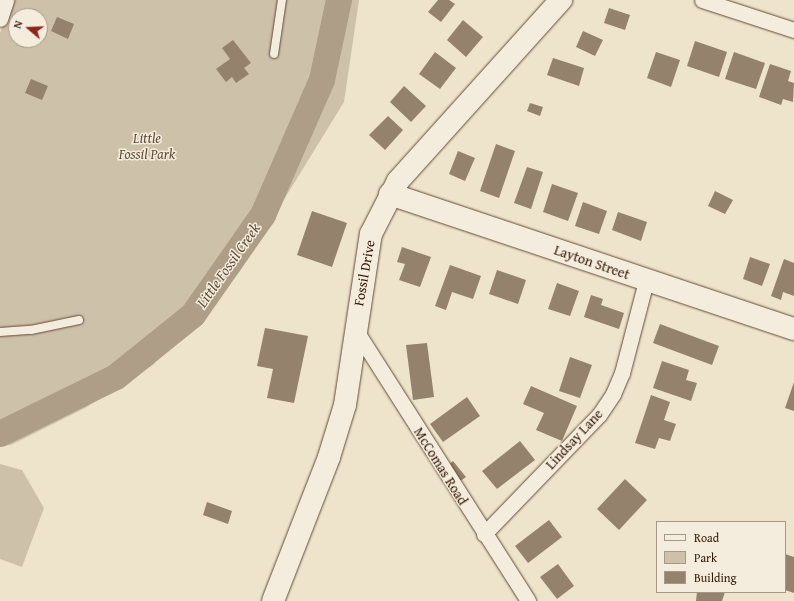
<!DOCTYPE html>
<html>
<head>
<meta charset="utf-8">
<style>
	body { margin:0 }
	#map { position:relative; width:794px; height:601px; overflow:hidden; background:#eee4cb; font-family:"Gentium Book Plus",serif }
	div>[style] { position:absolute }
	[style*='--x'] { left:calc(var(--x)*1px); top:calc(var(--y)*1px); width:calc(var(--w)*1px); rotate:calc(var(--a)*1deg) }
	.green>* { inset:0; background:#cec1aa }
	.river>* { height:26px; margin:-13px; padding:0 13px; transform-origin:13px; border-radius:13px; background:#ae9e88 }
	.building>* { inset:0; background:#94826c }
	.roads { filter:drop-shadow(0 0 1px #624a37) drop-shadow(0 0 1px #624a37) }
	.lane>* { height:8px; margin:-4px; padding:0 4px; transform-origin:4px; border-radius:4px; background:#f4eddd }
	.street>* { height:15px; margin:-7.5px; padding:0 7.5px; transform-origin:7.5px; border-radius:7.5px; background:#f4eddd }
	.secondary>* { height:22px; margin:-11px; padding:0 11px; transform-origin:11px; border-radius:11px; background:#f4eddd }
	span { translate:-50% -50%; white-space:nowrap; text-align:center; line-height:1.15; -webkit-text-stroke:3px #f4eddd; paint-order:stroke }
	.park-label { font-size:14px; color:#624a37; font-style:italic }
	.street-label { font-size:14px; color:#331706 }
	.water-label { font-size:15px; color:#644d3a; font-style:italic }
	.legend { position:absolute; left:656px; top:521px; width:130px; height:72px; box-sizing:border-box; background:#f4eddd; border:1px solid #a79787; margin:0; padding:5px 7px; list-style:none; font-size:12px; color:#331706 }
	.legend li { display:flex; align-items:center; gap:8px; height:20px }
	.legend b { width:20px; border:1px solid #a79787 }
	.north { position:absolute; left:8px; top:8px; width:40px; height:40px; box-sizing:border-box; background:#f4eddd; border:1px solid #a79787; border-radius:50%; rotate:289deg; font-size:11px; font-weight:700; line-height:16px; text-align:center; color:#331706 }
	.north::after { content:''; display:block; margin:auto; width:14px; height:18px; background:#8f2418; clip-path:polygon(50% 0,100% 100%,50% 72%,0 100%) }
</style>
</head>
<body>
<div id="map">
	<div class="green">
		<i style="clip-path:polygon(evenodd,12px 0,359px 0,344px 102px,240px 271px,153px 365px,85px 408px,11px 445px,0 446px,0 33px,12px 0,16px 16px,40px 16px,40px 40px,16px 40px,16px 16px)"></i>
		<i style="clip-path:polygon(0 464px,22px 470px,44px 508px,22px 567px,0 559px)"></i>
	</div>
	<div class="river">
		<i style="--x:0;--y:434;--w:129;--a:-26.2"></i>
		<i style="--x:116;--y:377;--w:99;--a:-38.8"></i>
		<i style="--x:193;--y:315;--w:122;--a:-55"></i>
		<i style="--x:263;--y:215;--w:147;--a:-66.4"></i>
		<i style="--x:322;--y:80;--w:82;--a:-78"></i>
	</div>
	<div class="building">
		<i style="clip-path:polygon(438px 0,449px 0,455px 4px,441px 22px,428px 12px)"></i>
		<i style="clip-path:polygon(609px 8px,630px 15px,625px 30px,604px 23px)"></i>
		<i style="clip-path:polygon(57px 17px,74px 24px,68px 39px,51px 31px)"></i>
		<i style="clip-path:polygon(463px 20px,483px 37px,466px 57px,447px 40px)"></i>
		<i style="clip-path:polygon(583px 31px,603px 40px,595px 56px,576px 47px)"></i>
		<i style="clip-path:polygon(233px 40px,251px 63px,244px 68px,249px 74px,236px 83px,232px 77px,226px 82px,216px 69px,230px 59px,222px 48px)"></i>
		<i style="clip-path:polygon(695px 41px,727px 52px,719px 77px,687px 66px)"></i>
		<i style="clip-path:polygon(435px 52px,456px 68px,440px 89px,419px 74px)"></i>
		<i style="clip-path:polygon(656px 52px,680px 60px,671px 87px,647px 78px)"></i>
		<i style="clip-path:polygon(734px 52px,765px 63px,756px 89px,725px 79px)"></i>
		<i style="clip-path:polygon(553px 58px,584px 68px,579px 86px,547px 75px)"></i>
		<i style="clip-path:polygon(770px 64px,791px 71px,788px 81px,794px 83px,793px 102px,783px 99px,781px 105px,759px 97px)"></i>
		<i style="clip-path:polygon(31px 79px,48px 86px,42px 100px,25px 93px)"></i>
		<i style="clip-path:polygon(404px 86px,426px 106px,411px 122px,390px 102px)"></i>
		<i style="clip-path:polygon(530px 103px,543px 107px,540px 116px,527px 111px)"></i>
		<i style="clip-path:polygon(388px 116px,403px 130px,385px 150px,369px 135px)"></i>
		<i style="clip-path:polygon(496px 144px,515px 151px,499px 198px,480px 191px)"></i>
		<i style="clip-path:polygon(458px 151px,475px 158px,465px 181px,449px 174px)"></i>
		<i style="clip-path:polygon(527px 167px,543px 172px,531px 209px,514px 203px)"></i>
		<i style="clip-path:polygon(552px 184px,578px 193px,568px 221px,543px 212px)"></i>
		<i style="clip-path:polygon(715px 191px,733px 200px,725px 214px,708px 206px)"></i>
		<i style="clip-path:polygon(583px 202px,607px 211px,599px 234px,575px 226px)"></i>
		<i style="clip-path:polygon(312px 211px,347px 223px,332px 267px,297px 255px)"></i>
		<i style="clip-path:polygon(618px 212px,647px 222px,641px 241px,612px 230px)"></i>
		<i style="clip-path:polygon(402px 247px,431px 257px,420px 287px,399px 280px,405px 264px,397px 262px)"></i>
		<i style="clip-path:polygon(750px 257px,770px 264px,762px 286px,743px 279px)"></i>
		<i style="clip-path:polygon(784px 259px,794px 263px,794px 296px,783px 292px,781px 300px,771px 296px)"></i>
		<i style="clip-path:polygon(450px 265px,481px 276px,473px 299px,452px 292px,446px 310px,435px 306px)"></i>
		<i style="clip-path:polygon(497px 270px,526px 280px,518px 304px,489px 294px)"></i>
		<i style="clip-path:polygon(557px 283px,579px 291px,570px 316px,548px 309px)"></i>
		<i style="clip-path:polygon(591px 295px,603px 299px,601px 305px,624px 313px,619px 329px,584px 317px)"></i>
		<i style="clip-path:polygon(660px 324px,719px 346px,712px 365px,653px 343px)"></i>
		<i style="clip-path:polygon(265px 328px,308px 336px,294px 403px,267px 398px,273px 369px,257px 366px)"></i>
		<i style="clip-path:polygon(427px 343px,434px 397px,413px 400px,406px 345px)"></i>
		<i style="clip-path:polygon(570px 357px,592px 365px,580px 398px,559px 391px)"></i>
		<i style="clip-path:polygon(662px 361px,689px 370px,686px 380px,697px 383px,691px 401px,653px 388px)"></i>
		<i style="clip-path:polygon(794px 382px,794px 411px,785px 408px)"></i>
		<i style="clip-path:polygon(531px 386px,577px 406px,562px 441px,536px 430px,544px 413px,523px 404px)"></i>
		<i style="clip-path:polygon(651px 395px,670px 402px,664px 420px,676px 424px,670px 441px,659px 438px,655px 449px,635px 443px)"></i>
		<i style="clip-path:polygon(467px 397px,480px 416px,443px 442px,430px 424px)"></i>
		<i style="clip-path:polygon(520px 441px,535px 460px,497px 489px,482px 471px)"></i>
		<i style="clip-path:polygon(453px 461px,466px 477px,459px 482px,446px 467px)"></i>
		<i style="clip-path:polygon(625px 479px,647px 500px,619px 530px,597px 509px)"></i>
		<i style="clip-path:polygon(207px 502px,232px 511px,228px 524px,203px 515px)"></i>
		<i style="clip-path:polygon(549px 520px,562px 537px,528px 563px,515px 546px)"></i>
		<i style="clip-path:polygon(785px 554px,794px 557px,794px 593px,785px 590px)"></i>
		<i style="clip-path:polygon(558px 564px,574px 586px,557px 599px,540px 577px)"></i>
		<i style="clip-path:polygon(697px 592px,725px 592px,722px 601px,696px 601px)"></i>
	</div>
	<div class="roads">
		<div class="lane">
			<i style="--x:274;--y:54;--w:55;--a:-81.6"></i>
			<i style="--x:0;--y:332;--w:31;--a:-4"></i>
			<i style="--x:31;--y:330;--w:49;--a:-11.8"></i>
		</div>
		<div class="street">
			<i style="--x:702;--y:0;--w:97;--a:18.1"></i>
			<i style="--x:0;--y:19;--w:20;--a:-72"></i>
			<i style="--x:355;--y:329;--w:322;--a:57.5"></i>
			<i style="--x:484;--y:534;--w:165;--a:-46"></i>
			<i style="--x:599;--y:415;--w:25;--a:-56"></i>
			<i style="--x:613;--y:394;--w:23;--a:-67"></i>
			<i style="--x:622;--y:373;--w:95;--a:-75.4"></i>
		</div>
		<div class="secondary">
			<i style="--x:390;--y:194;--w:426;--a:18.5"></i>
			<i style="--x:273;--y:601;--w:155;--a:-68.7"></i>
			<i style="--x:329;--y:457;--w:54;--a:-72.9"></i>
			<i style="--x:345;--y:405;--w:173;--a:-81.4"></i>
			<i style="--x:371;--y:234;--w:59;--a:-63"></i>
			<i style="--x:398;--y:181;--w:244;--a:-48"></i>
		</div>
	</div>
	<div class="park-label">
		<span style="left:147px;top:146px">Little<br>Fossil Park</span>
	</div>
	<div class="street-label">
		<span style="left:592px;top:262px;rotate:19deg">Layton Street</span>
		<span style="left:364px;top:273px;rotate:-80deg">Fossil Drive</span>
		<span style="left:574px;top:439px;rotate:-47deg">Lindsay Lane</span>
		<span style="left:441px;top:466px;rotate:58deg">McComas Road</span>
	</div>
	<div class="water-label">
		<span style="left:228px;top:265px;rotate:-55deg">Little Fossil Creek</span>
	</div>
	<ul class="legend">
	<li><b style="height:5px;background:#f4eddd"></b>Road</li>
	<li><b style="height:11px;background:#cec1aa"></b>Park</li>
	<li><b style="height:11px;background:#94826c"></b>Building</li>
	</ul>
	<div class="north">N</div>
</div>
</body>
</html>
